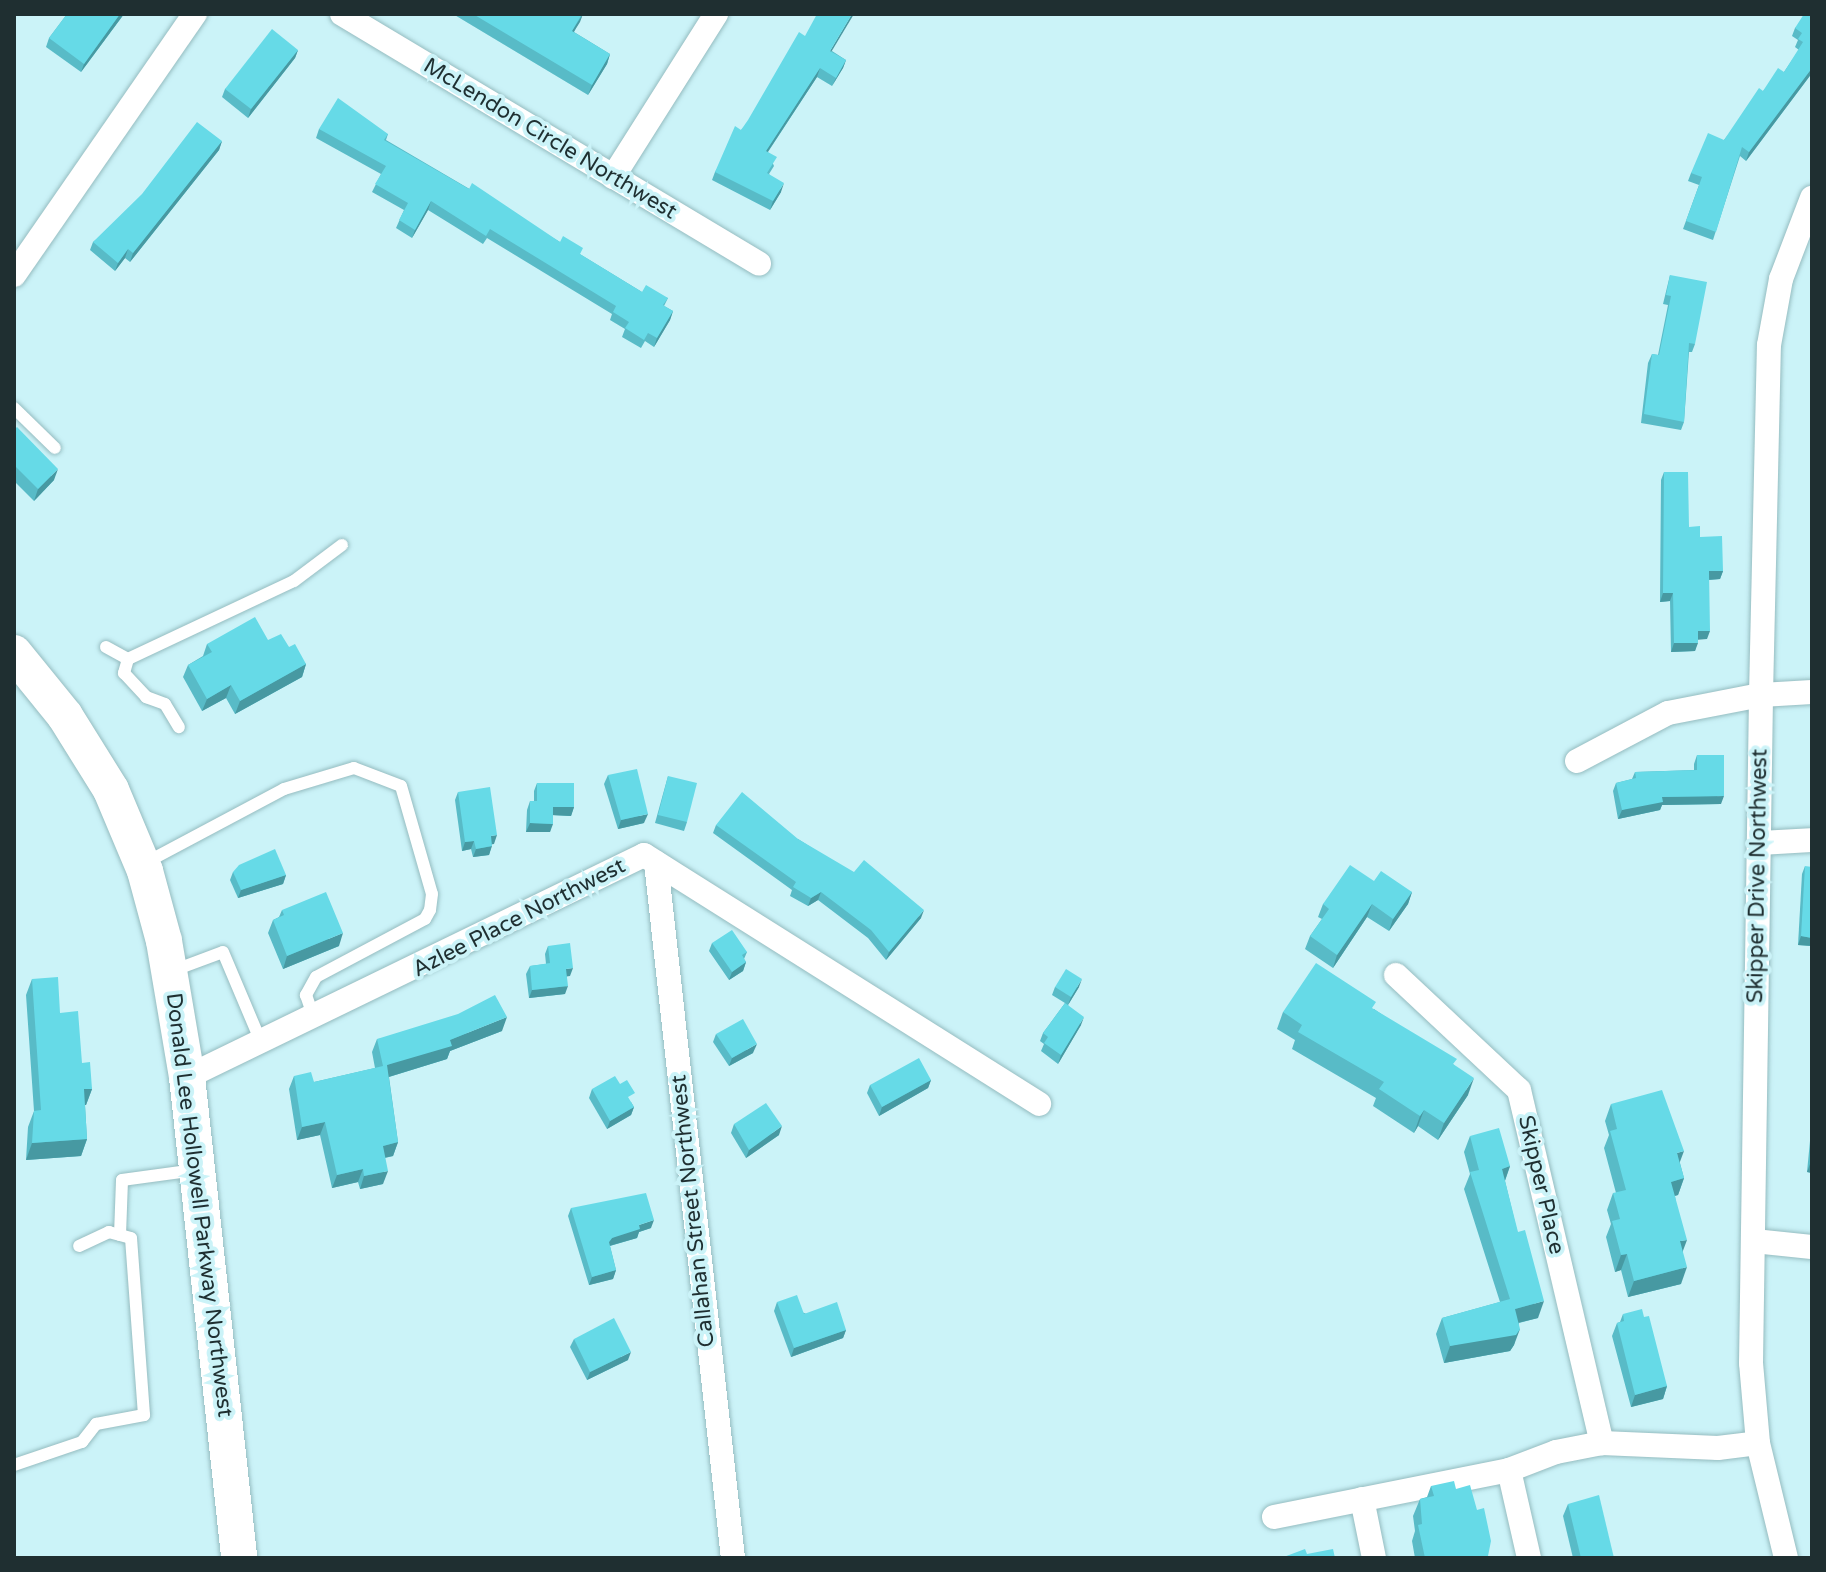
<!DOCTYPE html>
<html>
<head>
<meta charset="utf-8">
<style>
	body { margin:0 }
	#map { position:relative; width:1826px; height:1572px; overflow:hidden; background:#cbf3f8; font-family:"Varela Round",sans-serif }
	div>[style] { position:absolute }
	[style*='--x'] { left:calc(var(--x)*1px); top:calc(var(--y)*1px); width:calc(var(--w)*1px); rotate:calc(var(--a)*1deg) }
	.roads { filter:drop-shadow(0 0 2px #95bcc0) drop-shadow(0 0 2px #95bcc0) }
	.lane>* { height:12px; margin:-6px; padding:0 6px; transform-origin:6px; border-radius:6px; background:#fff }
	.street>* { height:24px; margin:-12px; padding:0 12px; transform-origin:12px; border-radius:12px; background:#fff }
	.primary>* { height:36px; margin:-18px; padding:0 18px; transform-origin:18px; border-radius:18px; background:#fff }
	.wall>* { inset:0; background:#58bbc7 }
	.shaded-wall>* { inset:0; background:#4799a2 }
	.building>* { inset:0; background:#66dae7 }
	span { translate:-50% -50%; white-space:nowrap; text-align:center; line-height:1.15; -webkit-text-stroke:8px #cbf3f8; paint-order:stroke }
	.street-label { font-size:22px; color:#1f2f31 }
	.frame { position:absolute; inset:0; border:16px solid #1f2f31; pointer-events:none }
</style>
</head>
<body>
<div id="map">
	<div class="roads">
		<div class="lane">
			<i style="--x:14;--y:408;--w:57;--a:44.3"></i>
			<i style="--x:106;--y:647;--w:25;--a:29"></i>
			<i style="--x:128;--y:659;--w:183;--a:-25.2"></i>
			<i style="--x:294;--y:581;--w:60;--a:-36.9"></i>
			<i style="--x:128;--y:659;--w:15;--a:106"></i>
			<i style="--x:124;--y:673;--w:33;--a:47"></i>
			<i style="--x:146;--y:697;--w:20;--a:20"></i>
			<i style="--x:165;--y:704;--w:27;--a:59"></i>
			<i style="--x:145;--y:863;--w:157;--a:-28"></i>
			<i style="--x:284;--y:789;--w:73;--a:-16.7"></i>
			<i style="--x:354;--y:768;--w:50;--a:21"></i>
			<i style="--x:401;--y:786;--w:112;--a:74"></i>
			<i style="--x:432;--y:894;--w:16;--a:97"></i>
			<i style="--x:430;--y:910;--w:10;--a:119"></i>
			<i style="--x:425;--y:919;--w:123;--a:152"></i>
			<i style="--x:316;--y:977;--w:21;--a:119"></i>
			<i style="--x:306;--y:995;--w:24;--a:71"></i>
			<i style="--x:172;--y:971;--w:54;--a:-20.4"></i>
			<i style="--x:223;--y:952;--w:98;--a:67.1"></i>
			<i style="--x:120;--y:1235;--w:55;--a:-87.9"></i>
			<i style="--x:122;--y:1180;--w:74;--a:-7.8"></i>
			<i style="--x:14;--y:1465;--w:72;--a:-18.7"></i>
			<i style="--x:82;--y:1442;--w:23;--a:-52"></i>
			<i style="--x:96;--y:1424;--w:49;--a:-10.6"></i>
			<i style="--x:144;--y:1415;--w:177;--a:-94.2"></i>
			<i style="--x:131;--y:1238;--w:23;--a:-165"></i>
			<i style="--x:109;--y:1232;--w:33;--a:155"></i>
		</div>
		<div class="street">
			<i style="--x:342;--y:14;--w:486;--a:30.9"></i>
			<i style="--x:613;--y:177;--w:193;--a:-57.7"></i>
			<i style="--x:14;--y:275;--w:318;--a:-55.3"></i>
			<i style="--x:1577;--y:761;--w:103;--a:-27.8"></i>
			<i style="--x:1668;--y:713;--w:95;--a:-11"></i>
			<i style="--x:1761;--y:695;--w:51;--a:-3.4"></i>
			<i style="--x:1759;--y:843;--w:53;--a:-3.2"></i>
			<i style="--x:656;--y:863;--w:699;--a:83.68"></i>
			<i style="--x:1396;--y:975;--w:168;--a:43.1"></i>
			<i style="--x:1519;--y:1090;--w:363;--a:76.8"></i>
			<i style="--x:187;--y:1077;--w:508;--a:-25.91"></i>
			<i style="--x:644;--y:855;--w:467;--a:32.2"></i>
			<i style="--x:1754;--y:1241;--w:58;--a:5.9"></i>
			<i style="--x:1509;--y:1470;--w:90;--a:77.2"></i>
			<i style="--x:1362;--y:1499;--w:60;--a:78.5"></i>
			<i style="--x:1274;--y:1517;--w:240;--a:-11.3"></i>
			<i style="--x:1509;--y:1470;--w:50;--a:-21"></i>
			<i style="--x:1556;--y:1452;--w:47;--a:-11.1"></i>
			<i style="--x:1602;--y:1443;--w:116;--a:2.5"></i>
			<i style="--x:1718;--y:1448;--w:40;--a:-7.1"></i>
			<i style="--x:1786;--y:1558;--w:118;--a:-103.7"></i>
			<i style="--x:1758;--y:1443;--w:80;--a:-95"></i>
			<i style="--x:1751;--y:1363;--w:668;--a:-89.14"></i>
			<i style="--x:1761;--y:695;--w:350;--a:-88.7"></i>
			<i style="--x:1769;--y:345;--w:67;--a:-79.7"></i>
			<i style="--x:1781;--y:279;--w:87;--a:-69.1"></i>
		</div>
		<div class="primary">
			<i style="--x:14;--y:653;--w:81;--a:51"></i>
			<i style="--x:65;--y:716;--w:87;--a:58.1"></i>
			<i style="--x:111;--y:790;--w:88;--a:67.2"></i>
			<i style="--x:145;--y:871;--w:73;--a:74.8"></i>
			<i style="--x:164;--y:941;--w:138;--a:80.4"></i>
			<i style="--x:187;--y:1077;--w:484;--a:83.8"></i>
		</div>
	</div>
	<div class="wall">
		<i style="clip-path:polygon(67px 14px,124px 14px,81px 72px,46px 47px,49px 38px)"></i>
		<i style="clip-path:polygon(453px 14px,583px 14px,574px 32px,610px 54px,607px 64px,588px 95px)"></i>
		<i style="clip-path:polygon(1812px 14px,1812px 73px,1746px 161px,1740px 156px,1713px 240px,1683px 229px,1699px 185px,1688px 181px,1691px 173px,1724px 140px,1763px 91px,1784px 72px,1799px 50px,1795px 47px,1798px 40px,1792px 36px,1795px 28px)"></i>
		<i style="clip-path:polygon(298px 50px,295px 58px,248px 118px,222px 97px,225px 89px)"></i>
		<i style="clip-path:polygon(832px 51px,846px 60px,843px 68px,832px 86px,817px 77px,768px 152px,774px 166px,769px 174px,781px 192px,770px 210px,712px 180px,715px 172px,741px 130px)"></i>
		<i style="clip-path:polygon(319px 129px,388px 134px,386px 140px,560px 242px,642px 292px,668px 298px,664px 306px,673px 311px,670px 320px,654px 347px,645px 341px,641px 348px,622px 337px,625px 329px,610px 320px,612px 314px,487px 238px,483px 244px,428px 210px,412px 238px,396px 228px,404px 210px,372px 192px,381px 174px,316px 138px)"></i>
		<i style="clip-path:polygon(222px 141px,219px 150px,130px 262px,125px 258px,115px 271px,90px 250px,93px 242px)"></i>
		<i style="clip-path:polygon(1670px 275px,1695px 344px,1692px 352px,1689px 352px,1684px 422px,1681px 430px,1641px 423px,1648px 363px,1652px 354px,1658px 355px,1668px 305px,1663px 304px)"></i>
		<i style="clip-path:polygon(14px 430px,54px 480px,34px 501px,14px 481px)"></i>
		<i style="clip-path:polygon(1664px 472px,1689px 527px,1700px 537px,1723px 571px,1720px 579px,1709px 580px,1707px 639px,1698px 639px,1695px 651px,1671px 652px,1670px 601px,1660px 602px,1661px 480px)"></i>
		<i style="clip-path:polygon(268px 640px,289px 647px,306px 664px,302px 677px,235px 714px,226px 698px,202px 711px,183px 677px,188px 665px,203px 656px,207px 644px)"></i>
		<i style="clip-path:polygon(1697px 755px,1721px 804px,1662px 805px,1660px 810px,1618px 819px,1613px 791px,1616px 783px,1632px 779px,1635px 772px,1694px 770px,1694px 764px)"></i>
		<i style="clip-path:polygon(608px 775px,644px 823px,618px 829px,604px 784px)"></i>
		<i style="clip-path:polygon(668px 776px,687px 822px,684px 831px,655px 823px)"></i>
		<i style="clip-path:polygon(537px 783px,574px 807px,571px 816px,553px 815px,550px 832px,526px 832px,527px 810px,530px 801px,534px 801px,534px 791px)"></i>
		<i style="clip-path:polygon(458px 792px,494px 844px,492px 844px,489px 855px,473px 857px,471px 849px,462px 851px,455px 800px)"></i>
		<i style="clip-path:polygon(716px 825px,798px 839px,921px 918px,886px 960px,868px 938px,818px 900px,808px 906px,790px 896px,792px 890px,713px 833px)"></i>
		<i style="clip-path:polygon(1805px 866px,1812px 946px,1798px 945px,1802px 874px)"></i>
		<i style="clip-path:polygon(233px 872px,286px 875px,283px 884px,238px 898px,230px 880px)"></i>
		<i style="clip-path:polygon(1374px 881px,1412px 892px,1408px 904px,1389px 931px,1367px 917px,1333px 968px,1305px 949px,1310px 936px,1322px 919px,1318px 917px,1323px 904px)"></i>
		<i style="clip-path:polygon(282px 910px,339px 946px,283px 969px,268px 933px,273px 920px,279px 917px)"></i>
		<i style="clip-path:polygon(712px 943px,747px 952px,744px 959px,746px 962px,743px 971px,729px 980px,709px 951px)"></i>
		<i style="clip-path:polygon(548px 946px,570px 976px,567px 976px,565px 994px,529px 998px,526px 974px,530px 966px,546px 964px,545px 954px)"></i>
		<i style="clip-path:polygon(32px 979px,60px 1013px,92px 1089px,86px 1105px,85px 1105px,87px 1139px,81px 1156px,26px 1160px,28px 1127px,34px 1111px,26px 995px)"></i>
		<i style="clip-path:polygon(1055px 987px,1079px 987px,1068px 1005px,1081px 1025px,1058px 1064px,1041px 1051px,1044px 1044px,1040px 1041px,1043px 1033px,1065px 1003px,1052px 995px)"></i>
		<i style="clip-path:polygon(1374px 1009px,1454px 1065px,1468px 1095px,1438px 1140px,1418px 1126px,1414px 1133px,1373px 1106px,1376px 1098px,1292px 1049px,1295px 1040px,1277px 1029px,1283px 1012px)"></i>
		<i style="clip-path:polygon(502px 1031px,450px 1051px,447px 1059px,389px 1077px,398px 1142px,393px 1156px,385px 1158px,383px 1184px,360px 1189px,358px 1182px,332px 1188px,320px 1135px,297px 1140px,289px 1089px,294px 1076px,314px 1082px,375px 1068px,372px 1052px,377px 1039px)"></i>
		<i style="clip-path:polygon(716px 1034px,753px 1053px,729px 1066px,713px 1042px)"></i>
		<i style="clip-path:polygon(931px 1080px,928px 1088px,879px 1116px,867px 1093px,870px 1085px)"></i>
		<i style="clip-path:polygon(592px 1089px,631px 1102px,634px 1107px,631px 1115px,607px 1129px,589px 1098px)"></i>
		<i style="clip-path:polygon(1611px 1104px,1680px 1163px,1684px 1178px,1678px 1195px,1675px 1196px,1683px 1252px,1681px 1284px,1628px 1297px,1621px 1270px,1615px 1272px,1606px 1237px,1611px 1224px,1607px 1210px,1613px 1193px,1616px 1193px,1604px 1148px,1609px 1135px,1605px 1121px)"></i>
		<i style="clip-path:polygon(734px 1124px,779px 1135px,746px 1158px,731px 1133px)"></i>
		<i style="clip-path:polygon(1812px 1135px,1812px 1173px,1807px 1172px,1810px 1141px)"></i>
		<i style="clip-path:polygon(1470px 1136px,1510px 1166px,1505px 1181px,1538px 1318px,1519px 1323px,1514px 1345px,1510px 1351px,1444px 1363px,1436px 1334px,1442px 1318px,1500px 1302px,1464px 1189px,1470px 1174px,1464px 1152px)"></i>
		<i style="clip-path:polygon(571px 1208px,651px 1228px,639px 1232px,637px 1238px,610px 1246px,616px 1270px,613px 1279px,589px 1285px,568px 1216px)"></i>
		<i style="clip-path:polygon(777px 1302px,846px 1330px,843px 1338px,791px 1357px,774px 1311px)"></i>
		<i style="clip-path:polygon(1623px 1314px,1667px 1386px,1663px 1399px,1631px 1407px,1612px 1336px,1617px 1323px,1620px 1322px)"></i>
		<i style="clip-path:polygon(574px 1339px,628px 1360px,587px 1380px,570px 1347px)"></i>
		<i style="clip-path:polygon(1431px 1486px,1456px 1489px,1489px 1558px,1415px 1558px,1412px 1541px,1415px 1531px,1413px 1516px,1420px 1499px,1427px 1497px)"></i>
		<i style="clip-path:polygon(1568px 1504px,1614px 1558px,1573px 1558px,1563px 1516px)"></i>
	</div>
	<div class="shaded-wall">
		<i style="clip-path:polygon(120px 14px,124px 14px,81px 72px,84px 64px)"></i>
		<i style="clip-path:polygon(583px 14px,580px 22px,568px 41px,572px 31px)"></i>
		<i style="clip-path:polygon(852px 14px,854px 14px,827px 59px,830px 51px)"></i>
		<i style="clip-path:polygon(298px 50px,295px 58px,248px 118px,251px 109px)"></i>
		<i style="clip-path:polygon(610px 54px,607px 64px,588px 95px,592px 85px)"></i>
		<i style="clip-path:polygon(846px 60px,843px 68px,832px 86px,836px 78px)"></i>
		<i style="clip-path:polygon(820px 68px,817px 77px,763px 159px,766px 151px)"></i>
		<i style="clip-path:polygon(1812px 68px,1812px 73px,1746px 161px,1749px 152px)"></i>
		<i style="clip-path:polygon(222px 141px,219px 150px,130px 262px,133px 253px)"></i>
		<i style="clip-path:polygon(784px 183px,781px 192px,770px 210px,773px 201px)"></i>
		<i style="clip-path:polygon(431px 201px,428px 210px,412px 238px,415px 230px)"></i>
		<i style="clip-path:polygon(128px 249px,125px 258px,115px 271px,118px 263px)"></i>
		<i style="clip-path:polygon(673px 311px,670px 320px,654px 347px,657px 338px)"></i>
		<i style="clip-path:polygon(58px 469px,54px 480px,34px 501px,38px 489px)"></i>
		<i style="clip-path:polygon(1709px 571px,1723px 571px,1720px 579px,1706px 580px)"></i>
		<i style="clip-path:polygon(1663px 593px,1673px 593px,1670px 601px,1660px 602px)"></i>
		<i style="clip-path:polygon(1698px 631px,1710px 631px,1707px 639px,1695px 640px)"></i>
		<i style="clip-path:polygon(1674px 643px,1698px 643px,1695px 651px,1671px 652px)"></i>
		<i style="clip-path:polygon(306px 664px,302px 677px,235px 714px,240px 701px)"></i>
		<i style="clip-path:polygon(231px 685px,226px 698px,202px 711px,207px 699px)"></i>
		<i style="clip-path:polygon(1724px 796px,1721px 804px,1662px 805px,1660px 810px,1618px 819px,1622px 810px,1662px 797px)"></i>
		<i style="clip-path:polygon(553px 807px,574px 807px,571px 816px,550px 815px)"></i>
		<i style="clip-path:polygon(648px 814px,644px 823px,618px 829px,621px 820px)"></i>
		<i style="clip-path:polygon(530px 823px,553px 824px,550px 832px,526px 832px)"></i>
		<i style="clip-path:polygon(497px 835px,494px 844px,488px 845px,491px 836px)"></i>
		<i style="clip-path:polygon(474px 841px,471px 849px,462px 851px,465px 842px)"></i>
		<i style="clip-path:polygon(492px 846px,489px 855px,473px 857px,476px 849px)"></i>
		<i style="clip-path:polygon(286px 875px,283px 884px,238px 898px,241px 890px)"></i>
		<i style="clip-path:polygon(821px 892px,818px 900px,808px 906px,811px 898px)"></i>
		<i style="clip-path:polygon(1412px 892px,1408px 904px,1389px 931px,1393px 919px)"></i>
		<i style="clip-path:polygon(1372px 904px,1367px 917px,1333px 968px,1337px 955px)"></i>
		<i style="clip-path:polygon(924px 910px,921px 918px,886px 960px,889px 952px)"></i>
		<i style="clip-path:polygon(343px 933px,339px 946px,283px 969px,287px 956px)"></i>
		<i style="clip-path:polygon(1801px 936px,1812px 938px,1812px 946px,1798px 945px)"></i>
		<i style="clip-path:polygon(746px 962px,743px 971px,729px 980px,732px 972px)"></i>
		<i style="clip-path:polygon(573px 968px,570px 976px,563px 977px,566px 969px)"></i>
		<i style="clip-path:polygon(1082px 979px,1079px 987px,1068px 1005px,1071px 997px)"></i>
		<i style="clip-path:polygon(568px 986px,565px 994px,529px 998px,532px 990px)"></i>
		<i style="clip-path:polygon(507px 1017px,502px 1031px,450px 1051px,447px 1059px,382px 1079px,387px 1065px)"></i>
		<i style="clip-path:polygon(1084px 1017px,1081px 1025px,1058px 1064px,1061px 1055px)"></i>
		<i style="clip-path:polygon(757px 1044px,753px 1053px,729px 1066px,732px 1058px)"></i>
		<i style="clip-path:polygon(1474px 1078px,1468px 1095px,1438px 1140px,1444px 1123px)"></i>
		<i style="clip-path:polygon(931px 1080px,928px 1088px,879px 1116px,882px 1107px)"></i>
		<i style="clip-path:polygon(84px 1089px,92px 1089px,86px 1105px,78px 1106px)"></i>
		<i style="clip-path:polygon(634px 1107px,631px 1115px,607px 1129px,610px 1121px)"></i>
		<i style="clip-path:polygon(1424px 1110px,1418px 1126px,1414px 1133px,1420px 1116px)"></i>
		<i style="clip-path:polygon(325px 1122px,320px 1135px,297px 1140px,302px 1127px)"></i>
		<i style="clip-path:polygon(782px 1126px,779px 1135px,746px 1158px,749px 1150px)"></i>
		<i style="clip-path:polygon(87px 1139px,81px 1156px,26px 1160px,32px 1143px)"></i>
		<i style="clip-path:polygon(398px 1142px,393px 1156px,378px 1159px,383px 1146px)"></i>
		<i style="clip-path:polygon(1684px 1151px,1678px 1167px,1677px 1153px)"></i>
		<i style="clip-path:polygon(1810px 1164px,1812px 1164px,1812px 1173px,1807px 1172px)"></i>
		<i style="clip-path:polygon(1510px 1166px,1504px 1183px,1502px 1169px)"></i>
		<i style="clip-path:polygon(363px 1169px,358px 1182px,332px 1188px,337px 1175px)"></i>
		<i style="clip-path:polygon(388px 1171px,383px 1184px,360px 1189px,364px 1176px)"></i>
		<i style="clip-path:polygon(1684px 1178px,1678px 1195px,1665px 1198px,1671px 1182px)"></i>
		<i style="clip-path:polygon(654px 1220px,651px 1228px,639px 1232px,637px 1238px,609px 1246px,609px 1242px,612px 1238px,639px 1225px)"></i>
		<i style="clip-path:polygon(1687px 1240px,1681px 1256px,1680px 1241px)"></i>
		<i style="clip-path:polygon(1627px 1254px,1621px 1270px,1615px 1272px,1621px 1255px)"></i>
		<i style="clip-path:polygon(1687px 1267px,1681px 1284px,1628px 1297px,1634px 1281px)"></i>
		<i style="clip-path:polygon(616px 1270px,613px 1279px,589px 1285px,592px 1277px)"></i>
		<i style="clip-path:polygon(1544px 1301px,1538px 1318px,1509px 1325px,1515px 1309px)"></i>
		<i style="clip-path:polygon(1520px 1329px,1514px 1345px,1510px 1351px,1444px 1363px,1450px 1346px)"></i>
		<i style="clip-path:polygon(846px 1330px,843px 1338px,791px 1357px,794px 1348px)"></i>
		<i style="clip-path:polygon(631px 1352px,628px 1360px,587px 1380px,590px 1372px)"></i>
		<i style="clip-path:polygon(1667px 1386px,1663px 1399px,1631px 1407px,1635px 1395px)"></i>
	</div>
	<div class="building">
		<i style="clip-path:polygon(67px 14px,120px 14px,84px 64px,49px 38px)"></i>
		<i style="clip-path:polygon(473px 14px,582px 14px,572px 31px,610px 54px,592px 85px)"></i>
		<i style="clip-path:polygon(817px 14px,852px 14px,830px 51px,846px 60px,836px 78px,820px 68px,766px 151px,777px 157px,767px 173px,784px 183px,773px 201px,715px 172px,735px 126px,741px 130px,748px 120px,799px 32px,805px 36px)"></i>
		<i style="clip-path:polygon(1804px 14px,1812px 14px,1812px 68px,1749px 152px,1742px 147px,1716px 232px,1686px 221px,1702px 177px,1691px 173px,1708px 133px,1724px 140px,1759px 88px,1763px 91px,1778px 68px,1784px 72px,1803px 42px,1798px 39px,1802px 33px,1795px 28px)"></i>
		<i style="clip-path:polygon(272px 29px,298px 50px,251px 109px,225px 89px)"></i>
		<i style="clip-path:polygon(338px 98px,388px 134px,384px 140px,469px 189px,472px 183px,560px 242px,563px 236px,583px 248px,580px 254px,642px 292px,646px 285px,668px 298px,663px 305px,673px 311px,657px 338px,648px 333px,644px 340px,625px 328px,629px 322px,613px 312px,616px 306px,490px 229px,486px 236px,431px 201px,415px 230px,399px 220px,408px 203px,375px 184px,386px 166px,319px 129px)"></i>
		<i style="clip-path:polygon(197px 122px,222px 141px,133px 253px,128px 249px,118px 263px,93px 242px,142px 194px)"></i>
		<i style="clip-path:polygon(1670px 275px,1707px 282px,1695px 344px,1689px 343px,1684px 422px,1644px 414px,1652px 354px,1659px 355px,1671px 296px,1666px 295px)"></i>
		<i style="clip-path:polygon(17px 427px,58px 469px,38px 489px,14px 465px,14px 430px)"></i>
		<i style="clip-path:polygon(1664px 472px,1688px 472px,1689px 527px,1700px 526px,1700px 537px,1722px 536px,1723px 571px,1709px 571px,1710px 631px,1698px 631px,1698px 643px,1674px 643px,1673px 593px,1663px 593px)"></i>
		<i style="clip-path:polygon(255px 617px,268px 640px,281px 634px,289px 647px,295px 644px,306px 664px,240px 701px,231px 685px,207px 699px,188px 665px,212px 652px,207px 644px)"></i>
		<i style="clip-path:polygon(1697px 755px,1724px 755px,1724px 796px,1662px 797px,1663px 802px,1622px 810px,1616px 783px,1636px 778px,1635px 772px,1697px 770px)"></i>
		<i style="clip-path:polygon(637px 769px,648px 814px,621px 820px,608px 775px)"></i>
		<i style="clip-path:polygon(668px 776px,697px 783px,687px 822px,658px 815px)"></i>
		<i style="clip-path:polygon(537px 783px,574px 783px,574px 807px,553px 807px,553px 824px,530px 823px,530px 801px,537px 801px)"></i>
		<i style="clip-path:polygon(490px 787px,497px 835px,491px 836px,492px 846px,476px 849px,474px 841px,465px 842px,458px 792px)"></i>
		<i style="clip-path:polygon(742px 792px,798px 839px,854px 872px,864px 860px,924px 910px,889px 952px,871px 930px,821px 892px,811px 898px,793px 887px,796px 882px,716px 825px)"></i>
		<i style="clip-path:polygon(275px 849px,286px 875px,241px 890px,233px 872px,239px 865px)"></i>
		<i style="clip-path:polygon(1350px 865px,1374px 881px,1381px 871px,1412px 892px,1393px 919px,1372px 904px,1337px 955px,1310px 936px,1329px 909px,1323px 904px)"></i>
		<i style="clip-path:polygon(1805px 866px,1812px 867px,1812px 938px,1801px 936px)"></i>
		<i style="clip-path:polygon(326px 892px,343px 933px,287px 956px,273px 920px,284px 915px,282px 910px)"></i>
		<i style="clip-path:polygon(732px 930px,747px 952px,742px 955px,746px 962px,732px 972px,712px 943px)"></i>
		<i style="clip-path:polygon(570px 943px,573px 968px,566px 969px,568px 986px,532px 990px,530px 966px,550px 963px,548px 946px)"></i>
		<i style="clip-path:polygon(1316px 963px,1376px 1002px,1372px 1008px,1457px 1059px,1453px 1064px,1474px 1078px,1444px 1123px,1424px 1110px,1420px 1116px,1379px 1089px,1384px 1082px,1298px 1032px,1302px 1025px,1283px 1012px)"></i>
		<i style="clip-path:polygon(1066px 969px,1082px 979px,1071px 997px,1055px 987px)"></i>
		<i style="clip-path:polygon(58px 977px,60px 1013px,78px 1011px,82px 1063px,90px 1062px,92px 1089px,84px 1089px,87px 1139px,32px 1143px,34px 1111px,41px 1110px,32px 979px)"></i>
		<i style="clip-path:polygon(495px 995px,507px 1017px,450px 1040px,452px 1046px,387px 1065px,398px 1142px,383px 1146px,388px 1171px,364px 1176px,363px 1169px,337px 1175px,325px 1122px,302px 1127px,294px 1076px,311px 1072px,314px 1082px,383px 1066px,377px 1039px,458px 1014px)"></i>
		<i style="clip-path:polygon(1065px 1003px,1084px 1017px,1061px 1055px,1044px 1043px,1048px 1037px,1043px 1033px)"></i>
		<i style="clip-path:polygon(743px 1019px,757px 1044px,732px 1058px,716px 1034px)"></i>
		<i style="clip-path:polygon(919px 1058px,931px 1080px,882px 1107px,870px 1085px)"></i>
		<i style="clip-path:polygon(615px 1076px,620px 1084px,627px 1080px,635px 1093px,628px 1097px,634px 1107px,610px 1121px,592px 1089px)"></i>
		<i style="clip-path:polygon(1662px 1090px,1684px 1151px,1677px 1153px,1684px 1178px,1671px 1182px,1687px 1240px,1680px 1241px,1687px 1267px,1634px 1281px,1627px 1254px,1621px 1255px,1612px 1221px,1620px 1219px,1613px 1193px,1626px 1190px,1610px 1131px,1617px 1129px,1611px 1104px)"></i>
		<i style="clip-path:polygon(766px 1103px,782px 1126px,749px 1150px,734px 1124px)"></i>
		<i style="clip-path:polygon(1499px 1128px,1510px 1166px,1502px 1169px,1518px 1232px,1525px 1230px,1544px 1301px,1515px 1309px,1520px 1329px,1516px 1335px,1450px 1346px,1442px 1318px,1510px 1299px,1470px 1172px,1479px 1170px,1470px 1136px)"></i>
		<i style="clip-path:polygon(1812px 1141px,1812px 1164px,1810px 1164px)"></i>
		<i style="clip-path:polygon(646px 1193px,654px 1220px,639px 1225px,640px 1229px,612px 1238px,609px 1242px,616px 1270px,592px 1277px,571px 1208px)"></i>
		<i style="clip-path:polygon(797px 1295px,804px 1314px,837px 1302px,846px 1330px,794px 1348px,777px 1302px)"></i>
		<i style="clip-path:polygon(1642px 1309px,1644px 1317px,1649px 1316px,1667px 1386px,1635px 1395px,1617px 1323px,1624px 1321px,1623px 1314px)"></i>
		<i style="clip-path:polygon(614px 1318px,631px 1352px,590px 1372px,574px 1339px)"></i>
		<i style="clip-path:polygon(1454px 1481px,1456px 1489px,1470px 1485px,1477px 1510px,1484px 1508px,1491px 1541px,1488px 1556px,1489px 1558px,1425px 1558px,1418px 1525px,1422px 1524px,1420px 1499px,1434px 1496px,1431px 1486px)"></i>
		<i style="clip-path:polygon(1599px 1495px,1614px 1558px,1581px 1558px,1568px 1504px)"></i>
		<i style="clip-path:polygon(1305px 1549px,1307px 1554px,1333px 1549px,1335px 1558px,1281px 1558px)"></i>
	</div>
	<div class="street-label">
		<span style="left:550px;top:139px;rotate:31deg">McLendon Circle Northwest</span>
		<span style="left:1758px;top:876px;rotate:-89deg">Skipper Drive Northwest</span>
		<span style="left:519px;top:918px;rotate:-27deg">Azlee Place Northwest</span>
		<span style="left:1541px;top:1185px;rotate:77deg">Skipper Place</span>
		<span style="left:199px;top:1205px;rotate:83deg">Donald Lee Hollowell Parkway Northwest</span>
		<span style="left:693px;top:1211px;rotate:-96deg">Callahan Street Northwest</span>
	</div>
	<div class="frame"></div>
</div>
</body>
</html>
